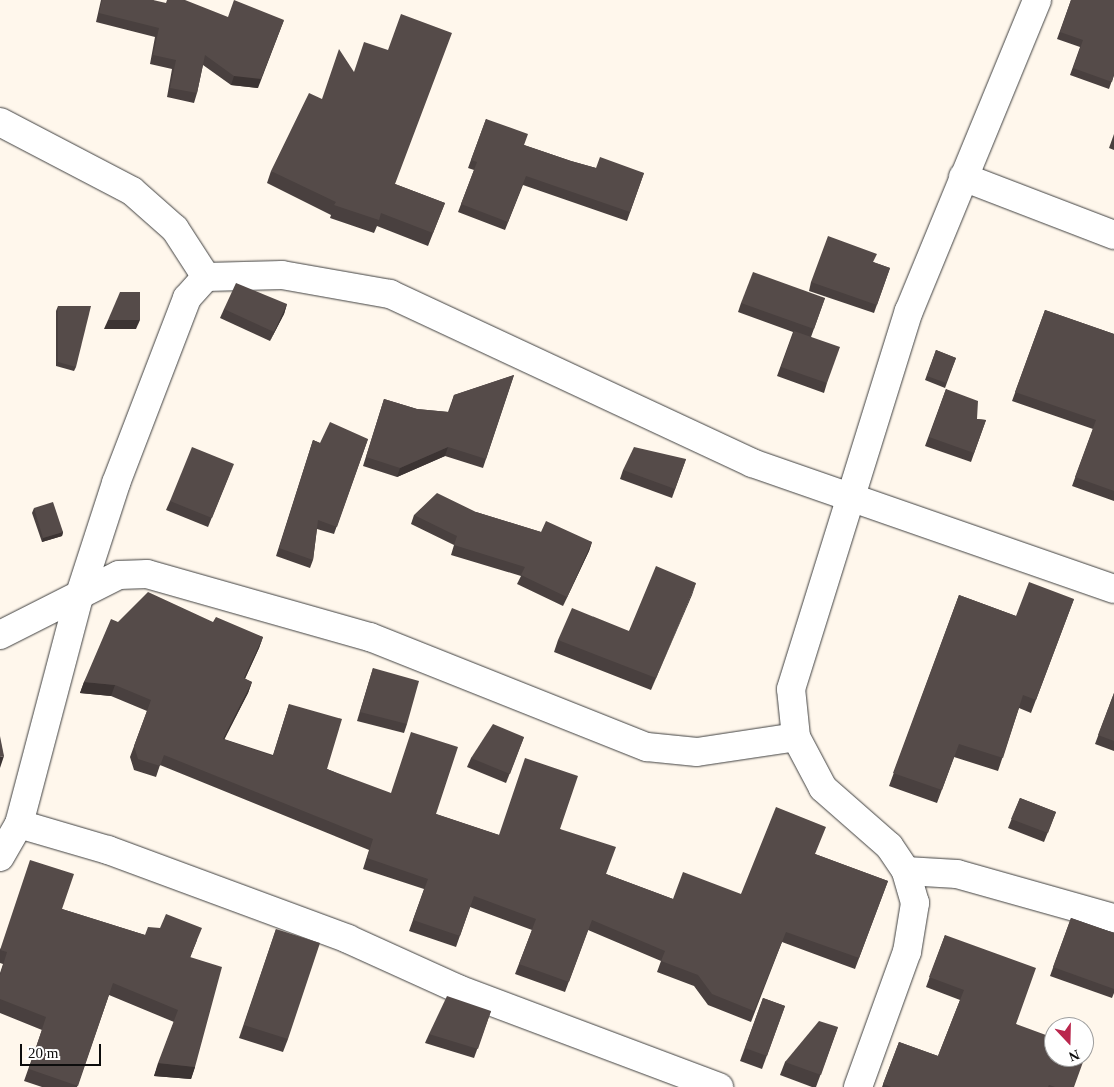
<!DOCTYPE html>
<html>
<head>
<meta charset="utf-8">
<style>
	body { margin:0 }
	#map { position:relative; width:1114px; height:1087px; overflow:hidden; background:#fff7ec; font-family:"Times New Roman",serif }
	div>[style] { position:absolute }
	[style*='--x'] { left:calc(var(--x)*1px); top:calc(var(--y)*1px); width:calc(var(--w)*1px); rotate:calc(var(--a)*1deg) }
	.roads { filter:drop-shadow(0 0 1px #404040) drop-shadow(0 0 1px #404040) }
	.minor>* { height:28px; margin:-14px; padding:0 14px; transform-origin:14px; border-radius:14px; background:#fff }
	.wall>* { inset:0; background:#49403f }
	.shaded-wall>* { inset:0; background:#3c3433 }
	.building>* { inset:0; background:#554b49 }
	span { translate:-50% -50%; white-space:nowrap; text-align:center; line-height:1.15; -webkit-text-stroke:5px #fff; paint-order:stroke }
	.north { position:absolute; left:1044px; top:1017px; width:50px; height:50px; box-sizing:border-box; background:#fff; border:1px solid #9e9e9e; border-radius:50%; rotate:159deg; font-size:14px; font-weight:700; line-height:20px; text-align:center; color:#0d0d0d }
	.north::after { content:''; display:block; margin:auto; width:18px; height:22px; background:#ba274d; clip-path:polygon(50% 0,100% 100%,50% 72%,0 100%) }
	.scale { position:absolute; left:20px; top:1044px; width:81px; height:22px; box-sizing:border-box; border:2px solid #0d0d0d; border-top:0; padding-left:6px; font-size:15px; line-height:18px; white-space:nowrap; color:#0d0d0d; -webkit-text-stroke:4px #fff; paint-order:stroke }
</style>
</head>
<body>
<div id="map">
	<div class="roads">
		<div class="minor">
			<i style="--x:0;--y:122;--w:149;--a:27.6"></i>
			<i style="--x:132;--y:191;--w:57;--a:41.5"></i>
			<i style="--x:175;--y:229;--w:57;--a:57.1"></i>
			<i style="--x:963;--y:177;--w:162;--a:21"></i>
			<i style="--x:0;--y:635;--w:133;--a:-26.8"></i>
			<i style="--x:119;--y:575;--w:28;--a:-2"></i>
			<i style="--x:147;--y:574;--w:232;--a:15.8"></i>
			<i style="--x:370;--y:637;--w:298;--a:21.7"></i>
			<i style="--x:647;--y:747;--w:50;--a:5.7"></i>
			<i style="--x:697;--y:752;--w:100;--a:-8.6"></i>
			<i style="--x:19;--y:824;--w:93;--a:16.3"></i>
			<i style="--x:108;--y:850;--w:256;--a:20.3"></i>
			<i style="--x:348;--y:939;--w:121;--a:24.4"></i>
			<i style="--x:458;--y:989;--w:279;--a:20.6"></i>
			<i style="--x:0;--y:857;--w:38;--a:-60"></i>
			<i style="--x:19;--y:824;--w:235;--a:-75.2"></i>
			<i style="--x:79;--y:597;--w:120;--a:-72"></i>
			<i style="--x:116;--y:483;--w:198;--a:-69"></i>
			<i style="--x:187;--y:298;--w:28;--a:-48"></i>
			<i style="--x:206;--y:277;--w:76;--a:-1.5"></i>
			<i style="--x:282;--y:275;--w:110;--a:10"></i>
			<i style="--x:390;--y:294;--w:400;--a:25"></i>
			<i style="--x:752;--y:463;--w:383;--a:19.2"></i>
			<i style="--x:906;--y:871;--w:51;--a:3.4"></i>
			<i style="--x:957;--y:874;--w:163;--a:15.7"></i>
			<i style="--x:858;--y:1087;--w:144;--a:-70.1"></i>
			<i style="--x:907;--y:952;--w:50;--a:-80.7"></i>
			<i style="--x:915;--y:903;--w:33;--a:-106"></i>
			<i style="--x:906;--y:871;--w:30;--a:-124"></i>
			<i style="--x:889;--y:846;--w:88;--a:-138.7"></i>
			<i style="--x:823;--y:788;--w:58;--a:-117.9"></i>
			<i style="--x:796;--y:737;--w:48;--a:-95.9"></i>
			<i style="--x:791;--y:689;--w:396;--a:-72.7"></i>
			<i style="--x:909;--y:311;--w:336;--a:-67.6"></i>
		</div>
	</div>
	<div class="wall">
		<i style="clip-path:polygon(101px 0,153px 0,258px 88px,231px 85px,203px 65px,197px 93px,194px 103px,167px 97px,172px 69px,150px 64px,155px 37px,96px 22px)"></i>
		<i style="clip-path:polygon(1071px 0,1114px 75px,1109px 89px,1070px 75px,1080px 47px,1057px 39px)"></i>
		<i style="clip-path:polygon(486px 119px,524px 145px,571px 161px,596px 168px,644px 173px,627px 221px,523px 185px,505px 230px,458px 212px,474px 170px,468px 168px)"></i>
		<i style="clip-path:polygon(1114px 134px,1114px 150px,1109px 148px)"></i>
		<i style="clip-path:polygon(271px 171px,395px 184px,445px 203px,428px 246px,377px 226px,374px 233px,330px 218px,331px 215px,267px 183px)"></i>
		<i style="clip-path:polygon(873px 262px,890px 268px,874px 313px,809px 291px,811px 282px)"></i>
		<i style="clip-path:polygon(825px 298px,811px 337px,827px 383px,824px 393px,777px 376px,793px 332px,738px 312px,741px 303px)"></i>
		<i style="clip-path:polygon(287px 304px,284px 314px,270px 341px,220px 318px,224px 309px)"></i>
		<i style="clip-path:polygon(58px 306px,76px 367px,74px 371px,56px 366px,56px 311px)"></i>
		<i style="clip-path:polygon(1045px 310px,1114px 334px,1114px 501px,1072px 486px,1093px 429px,1012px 401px)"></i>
		<i style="clip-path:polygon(936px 350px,956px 358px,945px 388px,925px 380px)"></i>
		<i style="clip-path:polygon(514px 375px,483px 468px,445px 456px,397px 477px,363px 466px,384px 399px,417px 409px,448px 412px,454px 395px)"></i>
		<i style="clip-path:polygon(946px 389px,977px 419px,986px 420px,971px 462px,925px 446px)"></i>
		<i style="clip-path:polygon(368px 439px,334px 534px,317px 529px,313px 560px,310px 568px,276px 556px,313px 440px,320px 443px)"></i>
		<i style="clip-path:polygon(686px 459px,672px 498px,620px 479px,623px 470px)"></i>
		<i style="clip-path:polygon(230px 473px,208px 527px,166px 510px,170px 501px)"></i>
		<i style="clip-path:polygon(34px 508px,63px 532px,62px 536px,42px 542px,32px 513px)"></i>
		<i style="clip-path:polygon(476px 512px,541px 532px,592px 542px,589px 551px,563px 606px,517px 584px,521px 576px,451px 555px,454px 545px,411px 524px,414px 515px)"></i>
		<i style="clip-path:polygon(696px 583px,651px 690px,554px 652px,558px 640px,629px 631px)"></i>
		<i style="clip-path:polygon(959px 595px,1016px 616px,1074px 599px,1031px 713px,1019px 708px,998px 771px,954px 757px,937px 803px,889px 786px)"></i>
		<i style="clip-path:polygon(118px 622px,213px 622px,263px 637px,259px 648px,245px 679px,252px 682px,248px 693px,224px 739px,273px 755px,289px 704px,327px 769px,436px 814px,499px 835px,560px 829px,606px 874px,673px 899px,741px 894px,815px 854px,888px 881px,855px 969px,782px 942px,751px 1022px,708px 1005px,694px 986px,657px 972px,661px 961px,588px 930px,565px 992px,515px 974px,532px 930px,470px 907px,456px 947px,409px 931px,424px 889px,363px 869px,369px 850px,160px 765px,156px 777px,134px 770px,130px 757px,147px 711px,111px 696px,80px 693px,84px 682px)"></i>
		<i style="clip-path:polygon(373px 668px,407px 724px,404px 733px,357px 721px)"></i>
		<i style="clip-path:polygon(1114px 693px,1114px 751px,1095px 744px)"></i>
		<i style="clip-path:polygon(524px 737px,506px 783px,467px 767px,471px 758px)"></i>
		<i style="clip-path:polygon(1020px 798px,1056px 812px,1044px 842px,1008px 828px)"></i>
		<i style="clip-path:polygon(62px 909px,145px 935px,197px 940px,190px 958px,195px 1067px,191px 1079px,154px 1076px,174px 1022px,109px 995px,77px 1087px,42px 1087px,24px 1081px,42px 1030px,0 1013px,0 973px,3px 964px,0 963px,0 949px)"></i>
		<i style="clip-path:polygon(1071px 918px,1114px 933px,1114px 993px,1112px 998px,1050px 976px)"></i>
		<i style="clip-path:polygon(276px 929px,288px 1039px,283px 1052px,239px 1038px)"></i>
		<i style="clip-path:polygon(945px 935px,1016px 1024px,1074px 1087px,882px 1087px,899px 1042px,938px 1056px,960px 1000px,926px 987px)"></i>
		<i style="clip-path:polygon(763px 998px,785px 1006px,762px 1069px,740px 1061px)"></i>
		<i style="clip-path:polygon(491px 1011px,474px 1058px,425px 1043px,429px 1034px)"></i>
		<i style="clip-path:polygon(838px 1027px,816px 1087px,812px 1087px,780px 1075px,785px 1062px)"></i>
	</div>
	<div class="shaded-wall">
		<i style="clip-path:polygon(284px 20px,258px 88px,231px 85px,234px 76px)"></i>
		<i style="clip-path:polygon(287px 304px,284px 314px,270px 341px,274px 332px)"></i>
		<i style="clip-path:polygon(108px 320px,140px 320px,136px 329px,104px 329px)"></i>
		<i style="clip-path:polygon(448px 447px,445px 456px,397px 477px,400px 468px)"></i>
		<i style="clip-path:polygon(63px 532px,62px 536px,42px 542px,43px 538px)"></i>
		<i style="clip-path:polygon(592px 542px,589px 551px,563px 606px,567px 597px)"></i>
		<i style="clip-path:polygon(696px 583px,692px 595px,651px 690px,656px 678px)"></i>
		<i style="clip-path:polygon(263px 637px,259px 648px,240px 689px,244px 678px)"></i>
		<i style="clip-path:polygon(84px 682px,115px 685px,111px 696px,80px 693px)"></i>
		<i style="clip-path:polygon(252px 682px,248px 693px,219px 750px,223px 739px)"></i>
		<i style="clip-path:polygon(4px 756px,0 768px,0 757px)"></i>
		<i style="clip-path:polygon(158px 1063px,195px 1067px,191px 1079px,154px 1076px)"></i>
	</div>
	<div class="building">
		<i style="clip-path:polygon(102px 0,153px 0,166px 3px,167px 0,185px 0,228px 17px,234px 0,284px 20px,261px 79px,234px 76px,205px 55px,197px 93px,170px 88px,176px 60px,153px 55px,159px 28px,99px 13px)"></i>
		<i style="clip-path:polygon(1071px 0,1114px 0,1114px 75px,1112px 82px,1073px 68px,1083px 40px,1060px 32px)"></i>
		<i style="clip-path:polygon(401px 14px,452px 33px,395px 184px,445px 203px,433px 233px,381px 213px,379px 220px,334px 205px,336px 202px,271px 171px,309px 93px,322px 99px,339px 49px,354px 72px,364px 42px,388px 50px)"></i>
		<i style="clip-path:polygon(486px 119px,528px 134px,524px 145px,571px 161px,596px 168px,600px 157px,644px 173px,630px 212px,526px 176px,508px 222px,461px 204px,477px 162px,471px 160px)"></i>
		<i style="clip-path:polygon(828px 236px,877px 254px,873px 262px,890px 268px,877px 305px,811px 282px)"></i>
		<i style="clip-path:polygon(753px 272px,825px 298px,814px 329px,741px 303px)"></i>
		<i style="clip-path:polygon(236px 283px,287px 304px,274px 332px,224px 309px)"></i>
		<i style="clip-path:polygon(120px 292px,140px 292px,140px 320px,108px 320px)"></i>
		<i style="clip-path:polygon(58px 306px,91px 306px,76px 367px,58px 362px)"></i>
		<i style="clip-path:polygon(1045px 310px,1114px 334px,1114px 491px,1075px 477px,1096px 420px,1015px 392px)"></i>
		<i style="clip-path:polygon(794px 331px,840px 347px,827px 383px,781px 367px)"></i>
		<i style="clip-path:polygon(936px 350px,956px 358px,946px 383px,927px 376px)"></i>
		<i style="clip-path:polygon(514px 375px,486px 459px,448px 447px,400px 468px,366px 457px,384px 399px,417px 409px,449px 412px,454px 395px)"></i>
		<i style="clip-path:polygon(946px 389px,978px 401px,977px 419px,986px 420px,974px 453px,929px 437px)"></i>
		<i style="clip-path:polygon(330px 422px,368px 439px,337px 527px,318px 520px,313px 560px,279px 548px,313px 440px,320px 443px)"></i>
		<i style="clip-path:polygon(192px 447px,234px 464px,212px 518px,170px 501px)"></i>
		<i style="clip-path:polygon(634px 447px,686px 459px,675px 489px,623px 470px)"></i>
		<i style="clip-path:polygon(437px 493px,476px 512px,541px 532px,546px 521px,592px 542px,567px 597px,521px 575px,525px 567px,454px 545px,457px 536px,414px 515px)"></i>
		<i style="clip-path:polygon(53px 502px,63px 532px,43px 538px,34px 508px)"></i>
		<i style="clip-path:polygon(656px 566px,696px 583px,656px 678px,558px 640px,572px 608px,629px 631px)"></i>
		<i style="clip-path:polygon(1029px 582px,1074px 599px,1036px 700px,1023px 695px,1003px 758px,959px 744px,942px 790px,893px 773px,959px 595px,1016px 616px)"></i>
		<i style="clip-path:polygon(148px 592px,213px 622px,216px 617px,263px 637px,244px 678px,252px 682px,223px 739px,273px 756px,289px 704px,342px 719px,327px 769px,391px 793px,411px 732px,458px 747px,436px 814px,499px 835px,525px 758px,578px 776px,560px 829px,616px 847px,606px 874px,673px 899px,683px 872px,741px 894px,776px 807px,826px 827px,815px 854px,888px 881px,859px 958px,786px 932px,754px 1011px,712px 994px,698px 975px,661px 961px,665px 951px,592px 920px,569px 982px,519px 964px,536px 919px,474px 896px,460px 936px,413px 920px,428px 879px,367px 858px,373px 839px,164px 755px,160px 766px,138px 759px,134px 746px,151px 700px,115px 685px,84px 682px,111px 619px,118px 622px)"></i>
		<i style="clip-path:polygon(373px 668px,419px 681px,407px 724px,360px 712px)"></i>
		<i style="clip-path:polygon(1114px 693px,1114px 741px,1098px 735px)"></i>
		<i style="clip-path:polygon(493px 724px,524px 737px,510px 774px,471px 758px)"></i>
		<i style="clip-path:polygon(0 736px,4px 756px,0 757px)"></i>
		<i style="clip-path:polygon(1020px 798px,1056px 812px,1048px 833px,1011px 819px)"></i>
		<i style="clip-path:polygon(30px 860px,74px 874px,62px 909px,145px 935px,148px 927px,160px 928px,166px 914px,202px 928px,190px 957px,222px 967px,195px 1067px,158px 1063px,178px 1010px,113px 983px,78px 1086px,29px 1069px,46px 1017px,0 999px,0 975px,7px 952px,0 950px)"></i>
		<i style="clip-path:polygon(1071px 918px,1114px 933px,1114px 989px,1053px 967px)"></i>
		<i style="clip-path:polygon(276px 929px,320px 943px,288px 1039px,244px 1025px)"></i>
		<i style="clip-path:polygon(945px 935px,1036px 968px,1016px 1024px,1054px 1038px,1054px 1057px,1084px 1057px,1084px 1049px,1087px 1051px,1074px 1087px,1055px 1087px,1049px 1085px,1048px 1087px,891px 1087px,883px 1084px,899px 1042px,938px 1056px,964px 990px,929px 977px)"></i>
		<i style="clip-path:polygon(447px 996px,491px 1011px,478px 1049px,429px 1034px)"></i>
		<i style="clip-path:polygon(763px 998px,785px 1006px,767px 1056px,745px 1048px)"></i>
		<i style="clip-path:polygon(819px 1021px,838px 1027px,821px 1075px,785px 1062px)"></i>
	</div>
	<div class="north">N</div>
	<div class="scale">20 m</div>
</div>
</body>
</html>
